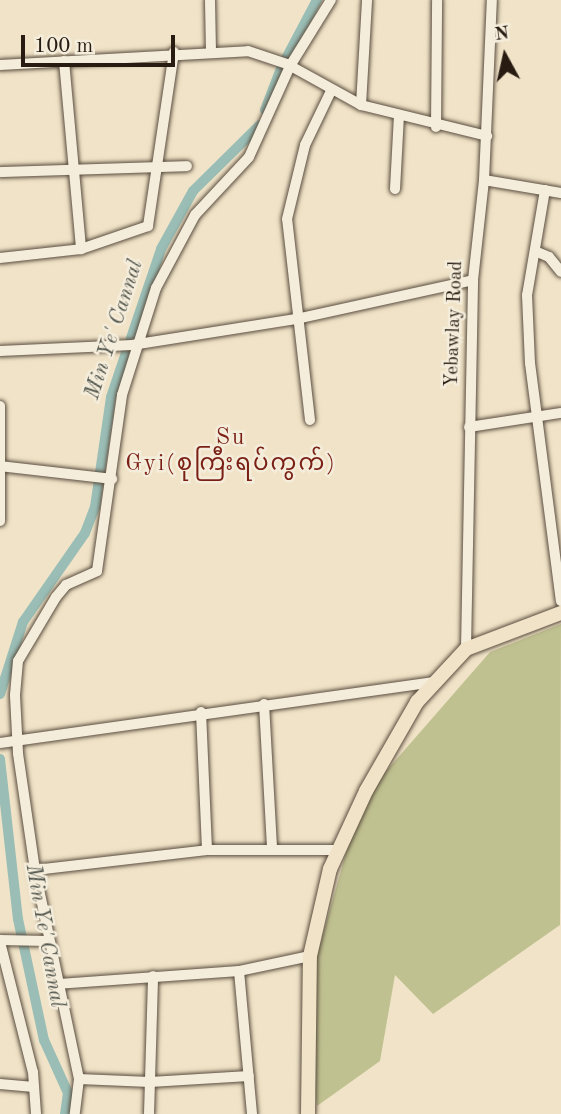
<!DOCTYPE html>
<html>
<head>
<meta charset="utf-8">
<style>
	body { margin:0 }
	#map { position:relative; width:561px; height:1114px; overflow:hidden; background:#f0e3c7; font-family:"Old Standard TT","Noto Sans Myanmar",serif }
	div>[style] { position:absolute }
	[style*='--x'] { left:calc(var(--x)*1px); top:calc(var(--y)*1px); width:calc(var(--w)*1px); rotate:calc(var(--a)*1deg) }
	.green>* { inset:0; background:#c0c191 }
	.canal>* { height:10px; margin:-5px; padding:0 5px; transform-origin:5px; border-radius:5px; background:#9abeb6 }
	.roads { filter:drop-shadow(0 0 2px #5a4d3f) drop-shadow(0 0 2px #5a4d3f) }
	.minor>* { height:10px; margin:-5px; padding:0 5px; transform-origin:5px; border-radius:5px; background:#f5eddb }
	.major>* { height:14px; margin:-7px; padding:0 7px; transform-origin:7px; border-radius:7px; background:#f0e3c7 }
	span { translate:-50% -50%; white-space:nowrap; text-align:center; line-height:1.15; -webkit-text-stroke:5px #f5eddb; paint-order:stroke }
	.street-label { font-size:19px; color:#281b12 }
	.water-label { font-size:21px; color:#50544b; font-style:italic }
	.quarter-label { font-size:23px; color:#7a1f14; letter-spacing:2px }
	.north { position:absolute; left:470px; top:21px; width:70px; height:70px; -webkit-text-stroke:5px #f5eddb; paint-order:stroke; rotate:352deg; font-size:19px; font-weight:700; line-height:28px; text-align:center; color:#281b12 }
	.north::after { content:''; display:block; margin:auto; width:24px; height:32px; background:#281b12; clip-path:polygon(50% 0,100% 100%,50% 72%,0 100%) }
	.scale { position:absolute; left:21px; top:35px; width:154px; height:32px; box-sizing:border-box; border:4px solid #281b12; border-top:0; padding-left:9px; font-size:21px; line-height:24px; white-space:nowrap; color:#281b12; -webkit-text-stroke:5px #f5eddb; paint-order:stroke }
</style>
</head>
<body>
<div id="map">
	<div class="green">
		<i style="clip-path:polygon(561px 624px,560px 925px,433px 1014px,395px 975px,380px 1061px,317px 1106px,304px 1001px,361px 800px,490px 652px)"></i>
	</div>
	<div class="canal">
		<i style="--x:265;--y:110;--w:47;--a:-68.9"></i>
		<i style="--x:282;--y:66;--w:75;--a:-62.1"></i>
		<i style="--x:0;--y:694;--w:76;--a:-72.3"></i>
		<i style="--x:23;--y:622;--w:108;--a:-55.1"></i>
		<i style="--x:85;--y:533;--w:28;--a:-69"></i>
		<i style="--x:95;--y:507;--w:111;--a:-81.7"></i>
		<i style="--x:111;--y:397;--w:156;--a:-71.3"></i>
		<i style="--x:161;--y:249;--w:66;--a:-61.1"></i>
		<i style="--x:193;--y:191;--w:94;--a:-44.6"></i>
		<i style="--x:0;--y:759;--w:161;--a:83.6"></i>
		<i style="--x:18;--y:919;--w:124;--a:77.9"></i>
		<i style="--x:44;--y:1040;--w:58;--a:65.6"></i>
		<i style="--x:68;--y:1093;--w:21;--a:98"></i>
	</div>
	<div class="roads">
		<div class="minor">
			<i style="--x:210;--y:0;--w:50;--a:88.9"></i>
			<i style="--x:64;--y:61;--w:189;--a:84.8"></i>
			<i style="--x:0;--y:65;--w:248;--a:-3.2"></i>
			<i style="--x:248;--y:51;--w:41;--a:18.4"></i>
			<i style="--x:287;--y:64;--w:85;--a:29"></i>
			<i style="--x:361;--y:105;--w:130;--a:13.8"></i>
			<i style="--x:361;--y:105;--w:105;--a:-86.7"></i>
			<i style="--x:436;--y:127;--w:127;--a:-89.5"></i>
			<i style="--x:0;--y:172;--w:187;--a:-1.8"></i>
			<i style="--x:484;--y:180;--w:78;--a:9.6"></i>
			<i style="--x:395;--y:189;--w:74;--a:-86.9"></i>
			<i style="--x:545;--y:190;--w:107;--a:99.7"></i>
			<i style="--x:527;--y:295;--w:68;--a:87.5"></i>
			<i style="--x:530;--y:363;--w:240;--a:82.6"></i>
			<i style="--x:535;--y:251;--w:15;--a:23"></i>
			<i style="--x:549;--y:257;--w:19;--a:51"></i>
			<i style="--x:0;--y:258;--w:81;--a:-6.3"></i>
			<i style="--x:81;--y:249;--w:71;--a:-18.9"></i>
			<i style="--x:148;--y:226;--w:176;--a:-81.5"></i>
			<i style="--x:0;--y:351;--w:132;--a:-2.6"></i>
			<i style="--x:132;--y:345;--w:166;--a:-9"></i>
			<i style="--x:296;--y:319;--w:181;--a:-12.4"></i>
			<i style="--x:0;--y:406;--w:115;--a:90"></i>
			<i style="--x:310;--y:420;--w:202;--a:-96.5"></i>
			<i style="--x:287;--y:219;--w:76;--a:-76.3"></i>
			<i style="--x:305;--y:145;--w:60;--a:-64.3"></i>
			<i style="--x:469;--y:427;--w:93;--a:-8.7"></i>
			<i style="--x:0;--y:466;--w:113;--a:6.6"></i>
			<i style="--x:466;--y:649;--w:369;--a:-88.9"></i>
			<i style="--x:473;--y:280;--w:101;--a:-83.7"></i>
			<i style="--x:484;--y:180;--w:180;--a:-87.5"></i>
			<i style="--x:264;--y:704;--w:144;--a:86.8"></i>
			<i style="--x:201;--y:712;--w:138;--a:87.5"></i>
			<i style="--x:0;--y:743;--w:439;--a:-8"></i>
			<i style="--x:35;--y:870;--w:173;--a:-6.6"></i>
			<i style="--x:207;--y:850;--w:132;--a:0"></i>
			<i style="--x:0;--y:940;--w:48;--a:1.2"></i>
			<i style="--x:0;--y:942;--w:134;--a:75.8"></i>
			<i style="--x:33;--y:1072;--w:42;--a:85.9"></i>
			<i style="--x:310;--y:956;--w:73;--a:168.1"></i>
			<i style="--x:239;--y:971;--w:180;--a:175.9"></i>
			<i style="--x:59;--y:984;--w:116;--a:-101.9"></i>
			<i style="--x:35;--y:870;--w:118;--a:-98.3"></i>
			<i style="--x:18;--y:753;--w:58;--a:-93"></i>
			<i style="--x:15;--y:695;--w:34;--a:-85"></i>
			<i style="--x:18;--y:661;--w:74;--a:-59.3"></i>
			<i style="--x:56;--y:597;--w:16;--a:-50"></i>
			<i style="--x:66;--y:585;--w:34;--a:-24"></i>
			<i style="--x:97;--y:571;--w:178;--a:-81.9"></i>
			<i style="--x:122;--y:395;--w:112;--a:-72.4"></i>
			<i style="--x:156;--y:288;--w:83;--a:-61.9"></i>
			<i style="--x:195;--y:215;--w:79;--a:-47"></i>
			<i style="--x:249;--y:157;--w:100;--a:-65.7"></i>
			<i style="--x:290;--y:66;--w:78;--a:-58.2"></i>
			<i style="--x:239;--y:971;--w:144;--a:84.8"></i>
			<i style="--x:59;--y:984;--w:97;--a:78.1"></i>
			<i style="--x:79;--y:1079;--w:35;--a:97"></i>
			<i style="--x:79;--y:1079;--w:71;--a:2.4"></i>
			<i style="--x:150;--y:1082;--w:99;--a:-3.5"></i>
			<i style="--x:0;--y:1084;--w:34;--a:5"></i>
			<i style="--x:149;--y:1114;--w:138;--a:-88.3"></i>
		</div>
		<div class="major">
			<i style="--x:308;--y:1114;--w:158;--a:-89.3"></i>
			<i style="--x:310;--y:956;--w:89;--a:-77.1"></i>
			<i style="--x:330;--y:869;--w:86;--a:-65.2"></i>
			<i style="--x:366;--y:791;--w:103;--a:-60.2"></i>
			<i style="--x:417;--y:702;--w:72;--a:-47.2"></i>
			<i style="--x:466;--y:649;--w:102;--a:-20.8"></i>
		</div>
	</div>
	<div class="street-label">
		<span style="left:455px;top:324px;rotate:-88deg">Yebawlay Road</span>
	</div>
	<div class="water-label">
		<span style="left:115px;top:330px;rotate:-72deg">Min Ye' Cannal</span>
		<span style="left:44px;top:936px;rotate:80deg">Min Ye' Cannal</span>
	</div>
	<div class="quarter-label">
		<span style="left:231px;top:451px">Su<br>Gyi(စုကြီးရပ်ကွက်)</span>
	</div>
	<div class="north">N</div>
	<div class="scale">100 m</div>
</div>
</body>
</html>
